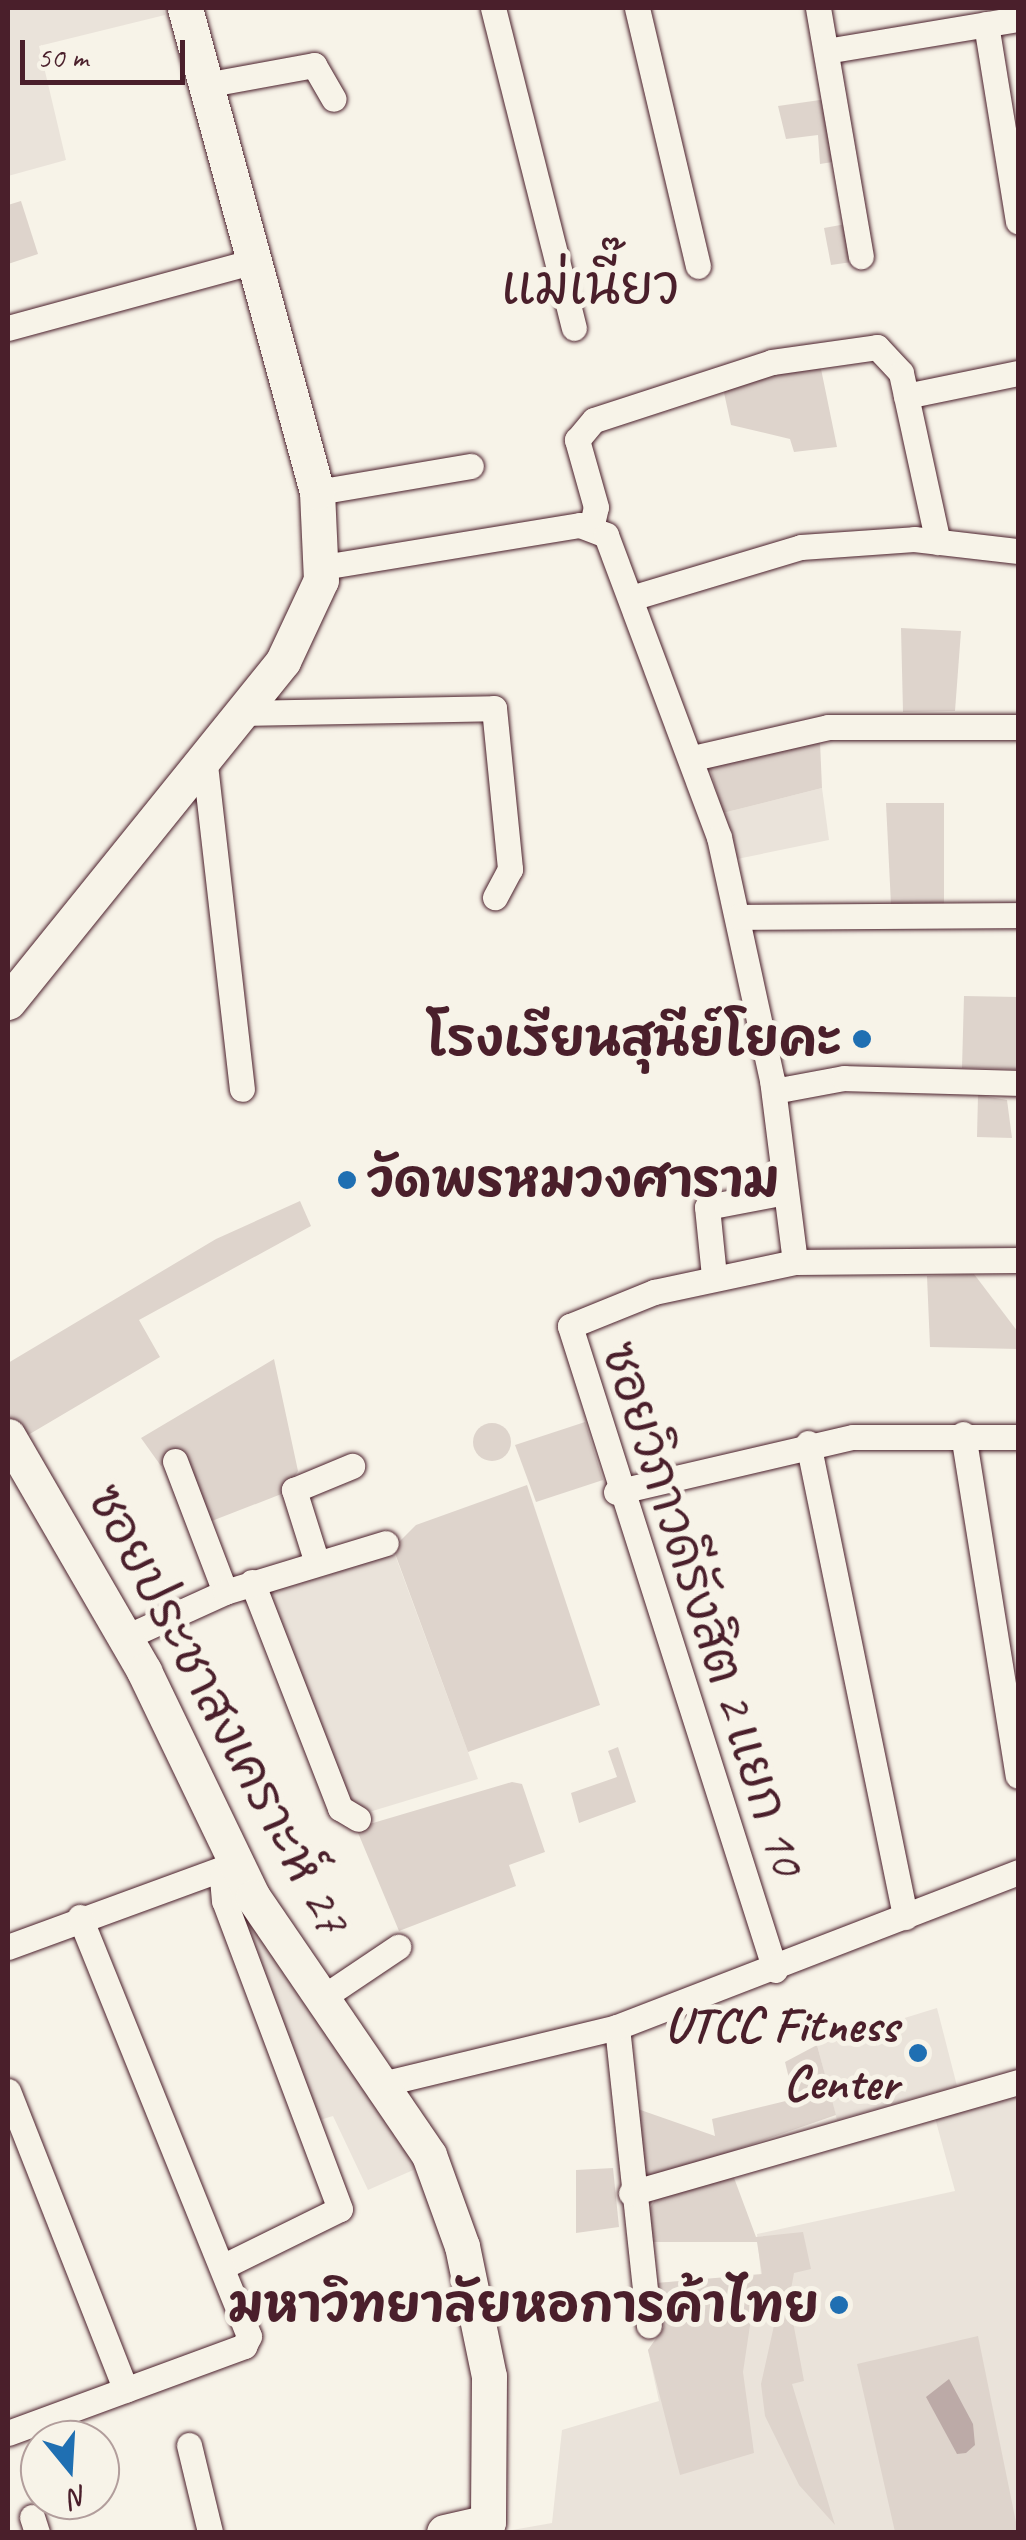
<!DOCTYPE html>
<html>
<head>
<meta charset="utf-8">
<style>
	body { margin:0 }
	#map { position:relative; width:1026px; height:2540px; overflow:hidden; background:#f7f3e8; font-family:Caveat,"Playpen Sans Thai",sans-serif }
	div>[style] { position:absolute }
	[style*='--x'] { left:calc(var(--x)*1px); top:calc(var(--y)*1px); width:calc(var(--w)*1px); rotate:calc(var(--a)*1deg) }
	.built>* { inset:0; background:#eae3da }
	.green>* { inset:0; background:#ded4cc }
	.round { border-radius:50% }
	.water>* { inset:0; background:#bcaaa7 }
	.roads { filter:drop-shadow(0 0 2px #4a1f2b) drop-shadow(0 0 2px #4a1f2b) }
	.street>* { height:25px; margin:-12.5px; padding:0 12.5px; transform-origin:12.5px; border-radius:12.5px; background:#f7f3e8 }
	.secondary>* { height:35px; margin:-17.5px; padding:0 17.5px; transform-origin:17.5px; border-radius:17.5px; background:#f7f3e8 }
	.dots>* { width:28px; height:28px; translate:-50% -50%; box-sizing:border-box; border:5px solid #f7f3e8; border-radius:50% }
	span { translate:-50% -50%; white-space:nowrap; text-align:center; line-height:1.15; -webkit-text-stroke:10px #f7f3e8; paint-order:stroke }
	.poi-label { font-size:50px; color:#4a1f2b; font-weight:700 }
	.right { translate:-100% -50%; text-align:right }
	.left { translate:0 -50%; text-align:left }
	.street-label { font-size:50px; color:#4a1f2b }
	.neighbourhood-label { font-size:52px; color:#4a1f2b }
	.frame { position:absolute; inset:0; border:10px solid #4a1f2b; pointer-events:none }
	.north { position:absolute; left:20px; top:2420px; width:100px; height:100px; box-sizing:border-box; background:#f7f3e8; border:2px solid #b29e9c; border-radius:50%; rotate:162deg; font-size:28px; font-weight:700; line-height:40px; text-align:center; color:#4a1f2b }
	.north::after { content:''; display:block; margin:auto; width:35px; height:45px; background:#1f6fb2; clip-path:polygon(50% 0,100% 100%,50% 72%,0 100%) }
	.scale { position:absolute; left:20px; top:40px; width:165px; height:45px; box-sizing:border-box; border:5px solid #4a1f2b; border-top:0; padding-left:12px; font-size:30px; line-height:35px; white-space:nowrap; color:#4a1f2b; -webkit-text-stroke:8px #f7f3e8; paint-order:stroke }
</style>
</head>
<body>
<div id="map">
	<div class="built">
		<i style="clip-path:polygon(8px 8px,163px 8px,165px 15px,39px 46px,66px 160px,8px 176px)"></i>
		<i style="clip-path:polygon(822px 788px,829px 840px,737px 859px,723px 813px)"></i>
		<i style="clip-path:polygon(391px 1544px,478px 1779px,356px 1816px,260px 1592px)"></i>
		<i style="clip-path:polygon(240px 1895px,420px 2167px,368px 2190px,333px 2116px,316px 2121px,228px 1902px)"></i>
		<i style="clip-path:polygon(937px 2008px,957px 2086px,837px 2120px,817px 2045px)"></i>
		<i style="clip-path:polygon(1018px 2092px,1018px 2532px,501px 2532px,552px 2523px,562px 2430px,659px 2401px,648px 2350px,664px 2327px,657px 2283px,761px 2275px,757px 2234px,955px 2191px,935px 2118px)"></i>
	</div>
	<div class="green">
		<i style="clip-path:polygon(827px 99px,839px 161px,820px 164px,818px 135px,786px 139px,778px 106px)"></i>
		<i style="clip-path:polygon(21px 201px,38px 254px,8px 264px,8px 205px)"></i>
		<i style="clip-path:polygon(846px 224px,852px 262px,831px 265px,824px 228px)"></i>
		<i style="clip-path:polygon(820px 364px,837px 447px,794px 452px,790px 439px,731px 425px,723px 388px)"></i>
		<i style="clip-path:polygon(901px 628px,961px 631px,955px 711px,903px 712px)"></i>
		<i style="clip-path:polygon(820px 742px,822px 788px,723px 813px,709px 765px,765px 746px)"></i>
		<i style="clip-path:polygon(886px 803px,944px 803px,944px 904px,891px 905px)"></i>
		<i style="clip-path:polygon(964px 996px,1018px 997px,1018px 1069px,962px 1068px)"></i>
		<i style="clip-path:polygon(978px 1095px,1007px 1100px,1012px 1138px,977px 1137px)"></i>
		<i style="clip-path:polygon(300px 1201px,311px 1226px,139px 1320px,160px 1357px,23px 1438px,8px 1418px,8px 1363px,216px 1239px)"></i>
		<i style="clip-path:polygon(974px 1274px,1018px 1332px,1018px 1349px,930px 1347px,927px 1276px)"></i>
		<i style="clip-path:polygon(274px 1359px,298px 1471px,284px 1493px,204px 1524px,177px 1458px,161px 1466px,141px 1438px)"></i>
		<i style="clip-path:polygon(585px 1422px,603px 1480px,536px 1502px,515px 1445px)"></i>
		<i class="round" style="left:473px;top:1423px;width:38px;height:38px"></i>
		<i style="clip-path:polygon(527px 1485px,600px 1705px,468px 1752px,393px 1548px,416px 1525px)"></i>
		<i style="clip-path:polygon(618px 1747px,636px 1802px,579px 1823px,571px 1793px,617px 1777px,608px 1751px)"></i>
		<i style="clip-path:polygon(512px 1782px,522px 1784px,545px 1852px,509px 1865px,516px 1886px,399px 1931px,356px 1828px)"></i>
		<i style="clip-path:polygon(817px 2045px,836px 2115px,652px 2179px,641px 2171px,632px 2107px,715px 2136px,712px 2119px,794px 2099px,785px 2062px)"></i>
		<i style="clip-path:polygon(613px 2168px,619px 2227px,576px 2233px,576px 2170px)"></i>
		<i style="clip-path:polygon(733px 2175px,756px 2237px,803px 2232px,811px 2269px,794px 2273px,789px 2300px,804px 2381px,792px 2384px,835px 2525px,799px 2485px,765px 2416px,761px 2384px,775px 2321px,752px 2312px,743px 2372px,754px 2453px,680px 2475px,648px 2350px,664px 2327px,657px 2283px,762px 2274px,757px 2242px,652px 2242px,650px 2208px,657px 2197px)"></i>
		<i style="clip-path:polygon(978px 2336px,1018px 2532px,895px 2532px,857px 2364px)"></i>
	</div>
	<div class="water">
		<i style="clip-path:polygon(949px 2379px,973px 2424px,975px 2445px,966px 2453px,957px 2454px,926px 2397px)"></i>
	</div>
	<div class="roads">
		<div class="street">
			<i style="--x:493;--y:8;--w:330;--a:75.8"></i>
			<i style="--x:637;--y:8;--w:265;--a:76.7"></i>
			<i style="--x:818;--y:8;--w:252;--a:80.2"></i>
			<i style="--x:986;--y:24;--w:200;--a:80.8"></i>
			<i style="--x:826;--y:51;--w:195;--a:-9.5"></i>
			<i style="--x:1018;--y:19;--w:11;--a:-95"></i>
			<i style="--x:205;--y:85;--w:111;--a:-10.4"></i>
			<i style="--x:314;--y:65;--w:39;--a:60"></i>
			<i style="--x:8;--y:328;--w:255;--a:-15.2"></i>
			<i style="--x:906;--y:396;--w:114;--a:-11.6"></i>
			<i style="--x:317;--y:492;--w:156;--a:-9.6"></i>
			<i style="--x:592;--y:524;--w:17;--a:-77"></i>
			<i style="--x:596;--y:507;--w:70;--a:-105.8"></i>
			<i style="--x:577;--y:440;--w:26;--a:-50"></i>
			<i style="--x:594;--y:420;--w:187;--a:-18"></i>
			<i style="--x:772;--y:362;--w:106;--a:-8.1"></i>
			<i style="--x:877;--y:347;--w:35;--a:47"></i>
			<i style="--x:901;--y:373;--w:173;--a:77.7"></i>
			<i style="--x:323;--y:567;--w:260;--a:-9.3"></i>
			<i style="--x:580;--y:525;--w:28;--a:21"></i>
			<i style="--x:606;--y:535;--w:322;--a:69.5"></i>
			<i style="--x:719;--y:837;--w:249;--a:77.7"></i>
			<i style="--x:772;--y:1080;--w:183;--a:82.8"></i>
			<i style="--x:631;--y:598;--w:177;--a:-16.7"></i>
			<i style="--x:801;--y:547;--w:113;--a:-4"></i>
			<i style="--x:914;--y:539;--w:105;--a:6.6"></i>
			<i style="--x:240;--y:713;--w:254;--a:-1.1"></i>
			<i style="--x:494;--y:708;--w:162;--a:84.3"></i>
			<i style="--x:510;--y:869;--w:32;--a:118"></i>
			<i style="--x:204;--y:756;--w:335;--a:83.5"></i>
			<i style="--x:693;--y:758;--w:139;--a:-12.9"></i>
			<i style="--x:828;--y:727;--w:190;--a:0"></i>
			<i style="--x:738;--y:917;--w:280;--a:-0.4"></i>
			<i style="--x:774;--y:1091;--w:71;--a:-10.5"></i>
			<i style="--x:844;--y:1078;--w:174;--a:1.6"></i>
			<i style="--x:714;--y:1276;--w:69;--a:-95.8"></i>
			<i style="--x:707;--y:1207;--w:80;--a:-10.8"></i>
			<i style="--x:963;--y:1434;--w:346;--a:80.9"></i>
			<i style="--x:808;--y:1443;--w:484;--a:78.4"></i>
			<i style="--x:175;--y:1461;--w:140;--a:69.1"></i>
			<i style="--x:616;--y:1492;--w:243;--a:-13.1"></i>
			<i style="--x:853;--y:1437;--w:165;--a:0"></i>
			<i style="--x:317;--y:1563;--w:77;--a:-107.5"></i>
			<i style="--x:294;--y:1490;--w:63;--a:-22.5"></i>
			<i style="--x:252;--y:1582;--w:243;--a:68.7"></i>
			<i style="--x:340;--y:1808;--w:21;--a:31"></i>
			<i style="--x:124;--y:1638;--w:111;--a:-24.5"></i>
			<i style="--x:225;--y:1592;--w:168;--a:-16.9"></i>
			<i style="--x:8;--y:1947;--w:244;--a:-20.1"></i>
			<i style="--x:775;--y:1970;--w:676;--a:-107.66"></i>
			<i style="--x:570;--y:1326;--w:91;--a:-22"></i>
			<i style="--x:654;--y:1292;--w:144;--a:-12"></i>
			<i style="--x:795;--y:1262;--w:223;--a:-0.5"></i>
			<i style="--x:322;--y:1998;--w:92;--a:-33.9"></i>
			<i style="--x:617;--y:2027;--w:300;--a:83.9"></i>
			<i style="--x:386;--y:2083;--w:238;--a:-13.6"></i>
			<i style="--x:617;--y:2027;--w:430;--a:-21.1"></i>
			<i style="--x:8;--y:2091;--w:321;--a:68.5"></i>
			<i style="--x:631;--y:2193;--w:403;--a:-16"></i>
			<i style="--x:224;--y:2266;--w:129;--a:-26.2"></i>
			<i style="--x:340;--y:2209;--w:329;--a:-110.6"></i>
			<i style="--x:224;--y:1901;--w:25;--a:-95"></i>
			<i style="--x:222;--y:1876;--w:20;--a:-41"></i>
			<i style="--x:8;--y:2433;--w:252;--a:-20.2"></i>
			<i style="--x:244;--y:2346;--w:11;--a:-63"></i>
			<i style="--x:249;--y:2336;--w:452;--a:-112"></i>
			<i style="--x:189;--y:2445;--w:89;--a:76.4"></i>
			<i style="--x:32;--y:2517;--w:16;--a:72"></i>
		</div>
		<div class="secondary">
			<i style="--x:8;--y:1002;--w:438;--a:-51.1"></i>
			<i style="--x:283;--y:661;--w:89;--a:-64.9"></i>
			<i style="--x:321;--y:580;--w:88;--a:-92.6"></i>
			<i style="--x:317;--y:492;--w:502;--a:-105.26"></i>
			<i style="--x:8;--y:1436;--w:272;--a:59.9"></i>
			<i style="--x:144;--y:1671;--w:251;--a:64.3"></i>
			<i style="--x:253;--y:1897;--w:312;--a:55.7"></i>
			<i style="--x:429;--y:2155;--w:97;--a:70.1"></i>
			<i style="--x:462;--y:2246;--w:133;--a:78.3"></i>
			<i style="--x:489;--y:2376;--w:146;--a:90.4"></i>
			<i style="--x:488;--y:2522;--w:45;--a:167.2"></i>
		</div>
	</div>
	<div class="dots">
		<i style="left:862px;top:1039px;background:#1f6fb2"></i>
		<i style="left:347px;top:1180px;background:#1f6fb2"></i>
		<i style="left:918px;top:2053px;background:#1f6fb2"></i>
		<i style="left:839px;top:2305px;background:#1f6fb2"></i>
	</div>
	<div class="poi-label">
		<span class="right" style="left:842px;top:1039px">โรงเรียนสุนีย์โยคะ</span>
		<span class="left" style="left:367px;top:1180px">วัดพรหมวงศาราม</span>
		<span class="right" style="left:898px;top:2053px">UTCC Fitness<br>Center</span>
		<span class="right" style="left:819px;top:2305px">มหาวิทยาลัยหอการค้าไทย</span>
	</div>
	<div class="street-label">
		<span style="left:704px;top:1608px;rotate:72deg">ซอยวิภาวดีรังสิต 2 แยก 10</span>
		<span style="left:219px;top:1709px;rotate:62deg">ซอยประชาสงเคราะห์ 27</span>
	</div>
	<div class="neighbourhood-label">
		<span style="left:590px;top:287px">แม่เนี๊ยว</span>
	</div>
	<div class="frame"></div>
	<div class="north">N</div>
	<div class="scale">50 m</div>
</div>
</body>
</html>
